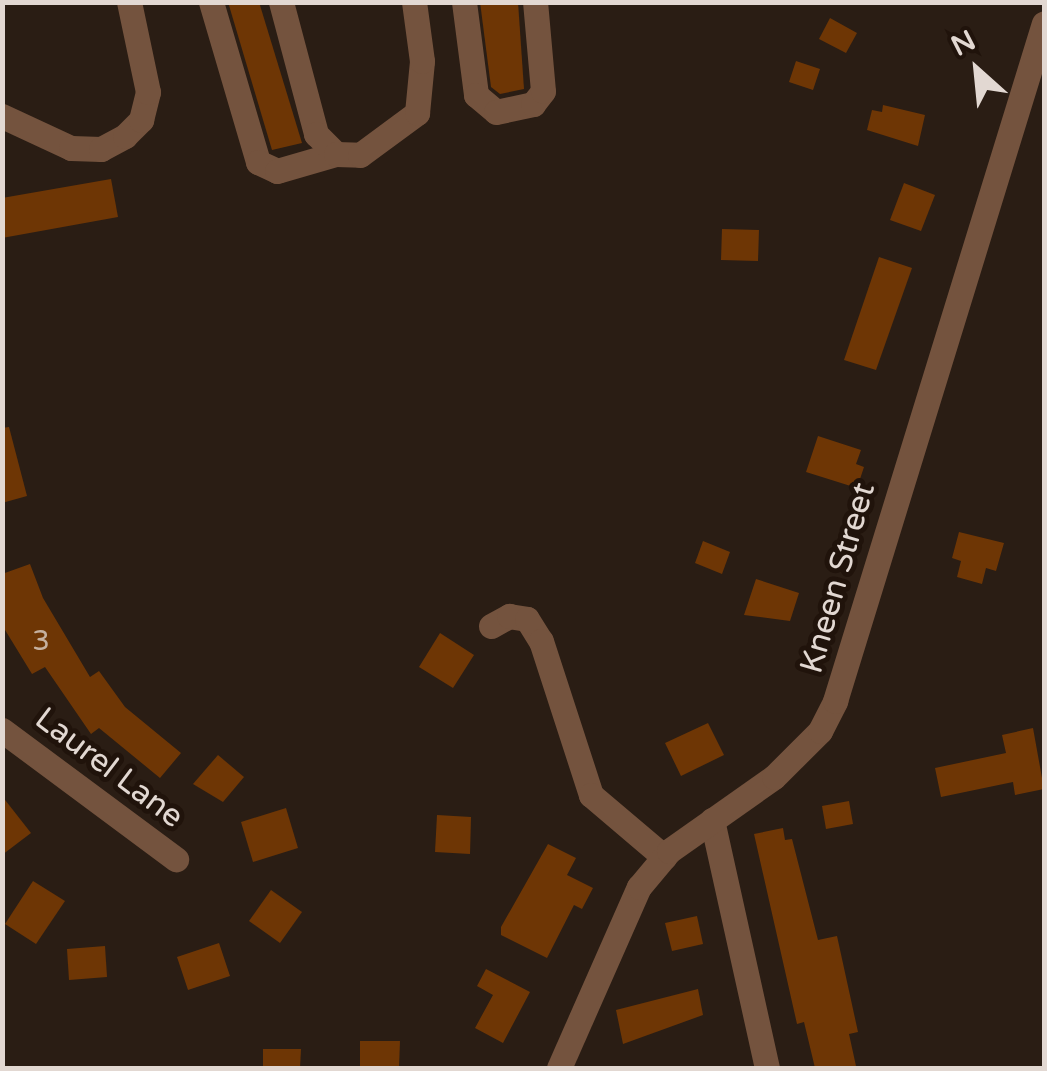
<!DOCTYPE html>
<html>
<head>
<meta charset="utf-8">
<style>
	body { margin:0 }
	#map { position:relative; width:1047px; height:1071px; overflow:hidden; background:#2a1d14; font-family:"Varela Round",sans-serif }
	div>[style] { position:absolute }
	[style*='--x'] { left:calc(var(--x)*1px); top:calc(var(--y)*1px); width:calc(var(--w)*1px); rotate:calc(var(--a)*1deg) }
	.building>* { inset:0; background:#6e3605 }
	.minor>* { height:25px; margin:-12.5px; padding:0 12.5px; transform-origin:12.5px; border-radius:12.5px; background:#74533e }
	span { translate:-50% -50%; white-space:nowrap; text-align:center; line-height:1.15; -webkit-text-stroke:10px #20130b; paint-order:stroke }
	.number-label { font-size:28px; color:#c5b09f }
	.number-label span { -webkit-text-stroke-width:0 }
	.street-label { font-size:32px; color:#e2d8d2 }
	.frame { position:absolute; inset:0; border:5px solid #e2d8d2; pointer-events:none }
	.north { position:absolute; left:927px; top:20px; width:100px; height:100px; -webkit-text-stroke:8px #20130b; paint-order:stroke; rotate:333deg; font-size:28px; font-weight:700; line-height:40px; text-align:center; color:#e2d8d2 }
	.north::after { content:''; display:block; margin:auto; width:35px; height:45px; background:#e2d8d2; clip-path:polygon(50% 0,100% 100%,50% 72%,0 100%) }
</style>
</head>
<body>
<div id="map">
	<div class="building">
		<i style="clip-path:polygon(228px 2px,259px 2px,302px 143px,272px 150px)"></i>
		<i style="clip-path:polygon(480px 2px,518px 2px,524px 89px,500px 94px,491px 87px)"></i>
		<i style="clip-path:polygon(830px 18px,857px 33px,846px 53px,819px 39px)"></i>
		<i style="clip-path:polygon(796px 61px,820px 69px,813px 90px,789px 82px)"></i>
		<i style="clip-path:polygon(883px 105px,925px 115px,918px 146px,867px 130px,872px 110px,882px 112px)"></i>
		<i style="clip-path:polygon(111px 179px,118px 217px,2px 238px,2px 198px)"></i>
		<i style="clip-path:polygon(904px 183px,935px 195px,921px 231px,890px 220px)"></i>
		<i style="clip-path:polygon(722px 229px,759px 230px,758px 261px,721px 260px)"></i>
		<i style="clip-path:polygon(879px 257px,912px 268px,876px 370px,844px 360px)"></i>
		<i style="clip-path:polygon(9px 427px,27px 496px,2px 503px,2px 428px)"></i>
		<i style="clip-path:polygon(818px 436px,861px 450px,856px 464px,864px 467px,857px 488px,806px 472px)"></i>
		<i style="clip-path:polygon(959px 532px,1004px 543px,996px 571px,986px 568px,982px 584px,957px 577px,961px 561px,952px 558px)"></i>
		<i style="clip-path:polygon(703px 541px,730px 552px,722px 574px,695px 563px)"></i>
		<i style="clip-path:polygon(30px 564px,43px 598px,90px 677px,99px 671px,125px 707px,181px 753px,160px 778px,99px 728px,91px 734px,45px 667px,32px 674px,2px 625px,2px 574px)"></i>
		<i style="clip-path:polygon(756px 579px,799px 593px,790px 621px,744px 615px)"></i>
		<i style="clip-path:polygon(440px 633px,474px 655px,453px 688px,419px 667px)"></i>
		<i style="clip-path:polygon(708px 723px,724px 755px,681px 776px,665px 743px)"></i>
		<i style="clip-path:polygon(1033px 728px,1044px 789px,1015px 795px,1013px 782px,941px 797px,935px 768px,1006px 753px,1002px 735px)"></i>
		<i style="clip-path:polygon(218px 755px,244px 777px,223px 802px,193px 784px)"></i>
		<i style="clip-path:polygon(2px 796px,31px 833px,2px 855px)"></i>
		<i style="clip-path:polygon(849px 801px,853px 824px,826px 829px,822px 806px)"></i>
		<i style="clip-path:polygon(286px 808px,298px 848px,253px 862px,241px 822px)"></i>
		<i style="clip-path:polygon(437px 815px,471px 817px,470px 854px,435px 852px)"></i>
		<i style="clip-path:polygon(783px 828px,785px 840px,792px 839px,818px 940px,837px 936px,858px 1032px,849px 1034px,856px 1066px,815px 1068px,804px 1022px,797px 1024px,754px 834px)"></i>
		<i style="clip-path:polygon(548px 844px,576px 858px,567px 875px,593px 888px,582px 909px,574px 905px,547px 958px,501px 935px,501px 927px)"></i>
		<i style="clip-path:polygon(33px 881px,65px 901px,36px 944px,5px 924px)"></i>
		<i style="clip-path:polygon(271px 890px,302px 912px,280px 943px,249px 921px)"></i>
		<i style="clip-path:polygon(697px 916px,703px 944px,672px 951px,665px 923px)"></i>
		<i style="clip-path:polygon(219px 943px,230px 976px,188px 990px,177px 957px)"></i>
		<i style="clip-path:polygon(105px 946px,107px 977px,69px 980px,67px 949px)"></i>
		<i style="clip-path:polygon(486px 969px,530px 992px,503px 1043px,475px 1028px,493px 995px,477px 986px)"></i>
		<i style="clip-path:polygon(698px 989px,703px 1015px,623px 1044px,616px 1010px)"></i>
		<i style="clip-path:polygon(360px 1041px,400px 1041px,399px 1068px,360px 1068px)"></i>
		<i style="clip-path:polygon(263px 1049px,301px 1049px,300px 1068px,263px 1068px)"></i>
	</div>
	<div class="minor">
		<i style="--x:211;--y:2;--w:167;--a:73.6"></i>
		<i style="--x:258;--y:162;--w:21;--a:25"></i>
		<i style="--x:277;--y:171;--w:61;--a:-16.1"></i>
		<i style="--x:281;--y:2;--w:137;--a:75.1"></i>
		<i style="--x:316;--y:134;--w:28;--a:45"></i>
		<i style="--x:336;--y:154;--w:24;--a:2"></i>
		<i style="--x:360;--y:155;--w:71;--a:-36.4"></i>
		<i style="--x:417;--y:113;--w:52;--a:-84.5"></i>
		<i style="--x:422;--y:61;--w:60;--a:-97.7"></i>
		<i style="--x:464;--y:2;--w:94;--a:82.6"></i>
		<i style="--x:476;--y:95;--w:26;--a:40"></i>
		<i style="--x:496;--y:112;--w:38;--a:-12"></i>
		<i style="--x:533;--y:104;--w:16;--a:-52"></i>
		<i style="--x:543;--y:91;--w:89;--a:-95.1"></i>
		<i style="--x:2;--y:116;--w:76;--a:24.9"></i>
		<i style="--x:71;--y:148;--w:30;--a:2"></i>
		<i style="--x:101;--y:149;--w:27;--a:-28"></i>
		<i style="--x:125;--y:136;--w:23;--a:-45"></i>
		<i style="--x:141;--y:120;--w:29;--a:-76"></i>
		<i style="--x:148;--y:92;--w:92;--a:-101.9"></i>
		<i style="--x:491;--y:626;--w:21;--a:-29"></i>
		<i style="--x:509;--y:616;--w:18;--a:9"></i>
		<i style="--x:527;--y:619;--w:26;--a:58"></i>
		<i style="--x:541;--y:641;--w:162;--a:72"></i>
		<i style="--x:591;--y:795;--w:96;--a:40.3"></i>
		<i style="--x:2;--y:730;--w:217;--a:36.6"></i>
		<i style="--x:712;--y:820;--w:254;--a:77.5"></i>
		<i style="--x:559;--y:1068;--w:198;--a:-66.2"></i>
		<i style="--x:639;--y:887;--w:47;--a:-50.2"></i>
		<i style="--x:669;--y:851;--w:128;--a:-35.2"></i>
		<i style="--x:774;--y:777;--w:65;--a:-45"></i>
		<i style="--x:820;--y:731;--w:34;--a:-63"></i>
		<i style="--x:835;--y:701;--w:709;--a:-72.87"></i>
	</div>
	<div class="number-label">
		<span style="left:41px;top:641px">3</span>
	</div>
	<div class="street-label">
		<span style="left:838px;top:578px;rotate:-74deg">Kneen Street</span>
		<span style="left:109px;top:768px;rotate:37deg">Laurel Lane</span>
	</div>
	<div class="frame"></div>
	<div class="north">N</div>
</div>
</body>
</html>
